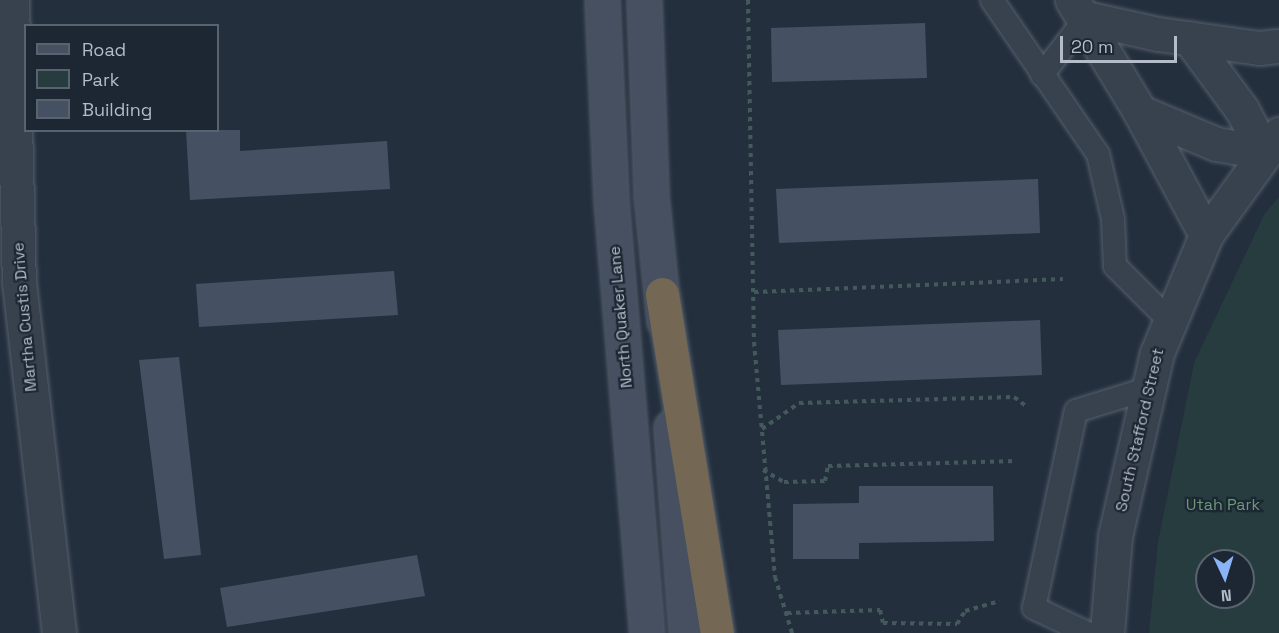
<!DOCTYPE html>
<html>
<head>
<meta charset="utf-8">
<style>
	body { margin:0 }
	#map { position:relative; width:1279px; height:633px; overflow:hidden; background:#242f3e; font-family:"Space Grotesk",sans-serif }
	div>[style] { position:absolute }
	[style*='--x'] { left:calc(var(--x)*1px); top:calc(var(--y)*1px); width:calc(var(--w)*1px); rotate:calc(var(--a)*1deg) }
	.green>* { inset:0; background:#263c3f }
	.building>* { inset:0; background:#455162 }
	.path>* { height:4px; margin-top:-2px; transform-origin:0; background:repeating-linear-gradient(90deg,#44595c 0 4.5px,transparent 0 9px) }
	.roads { filter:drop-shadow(0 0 2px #565f6c) drop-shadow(0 0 2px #565f6c) }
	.service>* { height:22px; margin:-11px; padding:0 11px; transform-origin:11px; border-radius:11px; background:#38414e }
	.minor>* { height:33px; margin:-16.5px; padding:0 16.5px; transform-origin:16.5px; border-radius:16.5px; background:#38414e }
	.secondary>* { height:33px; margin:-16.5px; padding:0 16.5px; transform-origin:16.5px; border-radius:16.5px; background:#465061 }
	.motorway>* { height:33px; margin:-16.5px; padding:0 16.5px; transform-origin:16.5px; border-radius:16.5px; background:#746855 }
	span { translate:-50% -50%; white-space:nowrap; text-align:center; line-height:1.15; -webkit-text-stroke:4.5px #1d2633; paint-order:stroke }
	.street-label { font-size:16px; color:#b4bcc9 }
	.park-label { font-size:16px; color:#6b9a76 }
	.legend { position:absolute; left:24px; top:24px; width:195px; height:108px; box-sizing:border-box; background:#1d2633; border:2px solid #59626f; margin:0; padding:8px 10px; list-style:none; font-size:18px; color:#b4bcc9 }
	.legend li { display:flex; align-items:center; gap:12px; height:30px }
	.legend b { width:30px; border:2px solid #59626f }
	.north { position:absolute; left:1195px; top:549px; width:60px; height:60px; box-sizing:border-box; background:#1d2633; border:2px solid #59626f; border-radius:50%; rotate:176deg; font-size:16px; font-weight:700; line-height:24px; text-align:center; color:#b4bcc9 }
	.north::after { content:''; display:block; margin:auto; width:21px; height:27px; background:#8ab4f8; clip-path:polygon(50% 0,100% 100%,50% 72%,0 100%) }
	.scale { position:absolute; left:1060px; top:36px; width:117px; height:27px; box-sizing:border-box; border:3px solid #b4bcc9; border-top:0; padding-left:8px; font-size:18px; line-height:21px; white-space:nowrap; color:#b4bcc9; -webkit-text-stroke:4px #1d2633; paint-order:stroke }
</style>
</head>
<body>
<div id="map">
	<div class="green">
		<i style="clip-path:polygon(evenodd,1279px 197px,1279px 633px,1149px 633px,1158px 542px,1194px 363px,1265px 213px,1279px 197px,1207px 561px,1243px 561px,1243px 597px,1207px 597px,1207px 561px)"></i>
	</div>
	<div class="building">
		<i style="clip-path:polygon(925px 23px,927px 78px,772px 82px,771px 28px)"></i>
		<i style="clip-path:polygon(186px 130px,240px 130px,240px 151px,387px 141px,390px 189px,190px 200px)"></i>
		<i style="clip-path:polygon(1038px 179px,1040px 233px,779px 243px,776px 189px)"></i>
		<i style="clip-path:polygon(394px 271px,398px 315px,199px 327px,196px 284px)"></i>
		<i style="clip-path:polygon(1040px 320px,1042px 375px,781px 385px,778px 330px)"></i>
		<i style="clip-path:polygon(179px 357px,201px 555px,164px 559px,139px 360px)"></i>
		<i style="clip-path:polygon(859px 486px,993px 486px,994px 541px,859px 543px,859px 559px,793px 559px,793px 504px,859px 503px)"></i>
		<i style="clip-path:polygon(417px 555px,425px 596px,227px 627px,220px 588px)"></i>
	</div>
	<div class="path">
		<i style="--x:748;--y:0;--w:342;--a:89"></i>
		<i style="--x:754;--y:342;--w:236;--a:84.9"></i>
		<i style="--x:775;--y:577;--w:59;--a:73.1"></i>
		<i style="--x:754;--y:292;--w:309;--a:-2.4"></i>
		<i style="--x:762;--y:429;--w:45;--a:-35.1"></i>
		<i style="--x:799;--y:403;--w:215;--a:-1.6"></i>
		<i style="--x:1014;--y:397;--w:15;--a:37"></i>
		<i style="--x:763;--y:470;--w:24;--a:30"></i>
		<i style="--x:784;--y:482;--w:41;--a:-1.4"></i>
		<i style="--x:825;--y:481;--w:15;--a:-79"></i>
		<i style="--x:828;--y:466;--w:189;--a:-1.5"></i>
		<i style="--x:787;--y:613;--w:93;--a:-1.8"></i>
		<i style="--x:880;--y:610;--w:13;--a:77"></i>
		<i style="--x:883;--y:623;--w:74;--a:0.8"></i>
		<i style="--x:957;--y:624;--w:15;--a:-58"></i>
		<i style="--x:965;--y:611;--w:36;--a:-16"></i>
	</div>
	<div class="roads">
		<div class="service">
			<i style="--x:992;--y:0;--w:187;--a:55.5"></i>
			<i style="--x:1098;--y:154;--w:67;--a:77"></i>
			<i style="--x:1113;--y:219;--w:47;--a:87.6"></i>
			<i style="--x:1115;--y:266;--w:76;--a:45"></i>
			<i style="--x:1042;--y:75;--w:72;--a:-52.3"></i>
			<i style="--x:1087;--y:633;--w:59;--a:-154.7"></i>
			<i style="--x:1034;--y:608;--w:201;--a:-78"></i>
			<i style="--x:1076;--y:411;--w:74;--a:-17.2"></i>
		</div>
		<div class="minor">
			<i style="--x:12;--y:0;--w:282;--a:88.6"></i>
			<i style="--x:19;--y:282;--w:353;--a:83.5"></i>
			<i style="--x:1072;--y:0;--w:131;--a:58.7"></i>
			<i style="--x:1140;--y:112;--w:140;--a:61.8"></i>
			<i style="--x:1086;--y:18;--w:74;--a:12.5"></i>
			<i style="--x:1158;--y:34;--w:102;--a:7.9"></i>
			<i style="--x:1259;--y:48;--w:20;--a:-6"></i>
			<i style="--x:1189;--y:38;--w:89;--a:53.6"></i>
			<i style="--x:1242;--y:110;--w:47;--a:62.4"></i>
			<i style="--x:1140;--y:112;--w:82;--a:22.8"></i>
			<i style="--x:1216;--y:144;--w:49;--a:9.5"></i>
			<i style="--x:1107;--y:633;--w:97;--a:-85.3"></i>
			<i style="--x:1115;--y:536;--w:188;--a:-77.1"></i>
			<i style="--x:1157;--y:353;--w:128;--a:-67.4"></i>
			<i style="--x:1206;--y:235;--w:125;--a:-54.1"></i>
		</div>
		<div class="secondary">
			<i style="--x:602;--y:0;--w:199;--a:87.4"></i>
			<i style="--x:611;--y:199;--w:435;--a:85.3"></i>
			<i style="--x:644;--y:0;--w:195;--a:87.9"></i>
			<i style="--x:651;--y:195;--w:127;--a:84.1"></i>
			<i style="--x:671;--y:427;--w:207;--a:85.8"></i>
		</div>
		<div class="motorway">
			<i style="--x:662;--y:294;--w:343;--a:80.8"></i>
		</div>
	</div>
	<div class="street-label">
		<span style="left:25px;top:317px;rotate:-95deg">Martha Custis Drive</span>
		<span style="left:621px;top:317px;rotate:-95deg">North Quaker Lane</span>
		<span style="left:1140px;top:430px;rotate:-77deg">South Stafford Street</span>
	</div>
	<div class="park-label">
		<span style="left:1223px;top:505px">Utah Park</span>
	</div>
	<ul class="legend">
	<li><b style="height:8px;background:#465061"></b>Road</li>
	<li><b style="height:16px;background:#263c3f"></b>Park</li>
	<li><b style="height:16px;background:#455162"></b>Building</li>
	</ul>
	<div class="north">N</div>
	<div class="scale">20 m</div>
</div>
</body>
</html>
